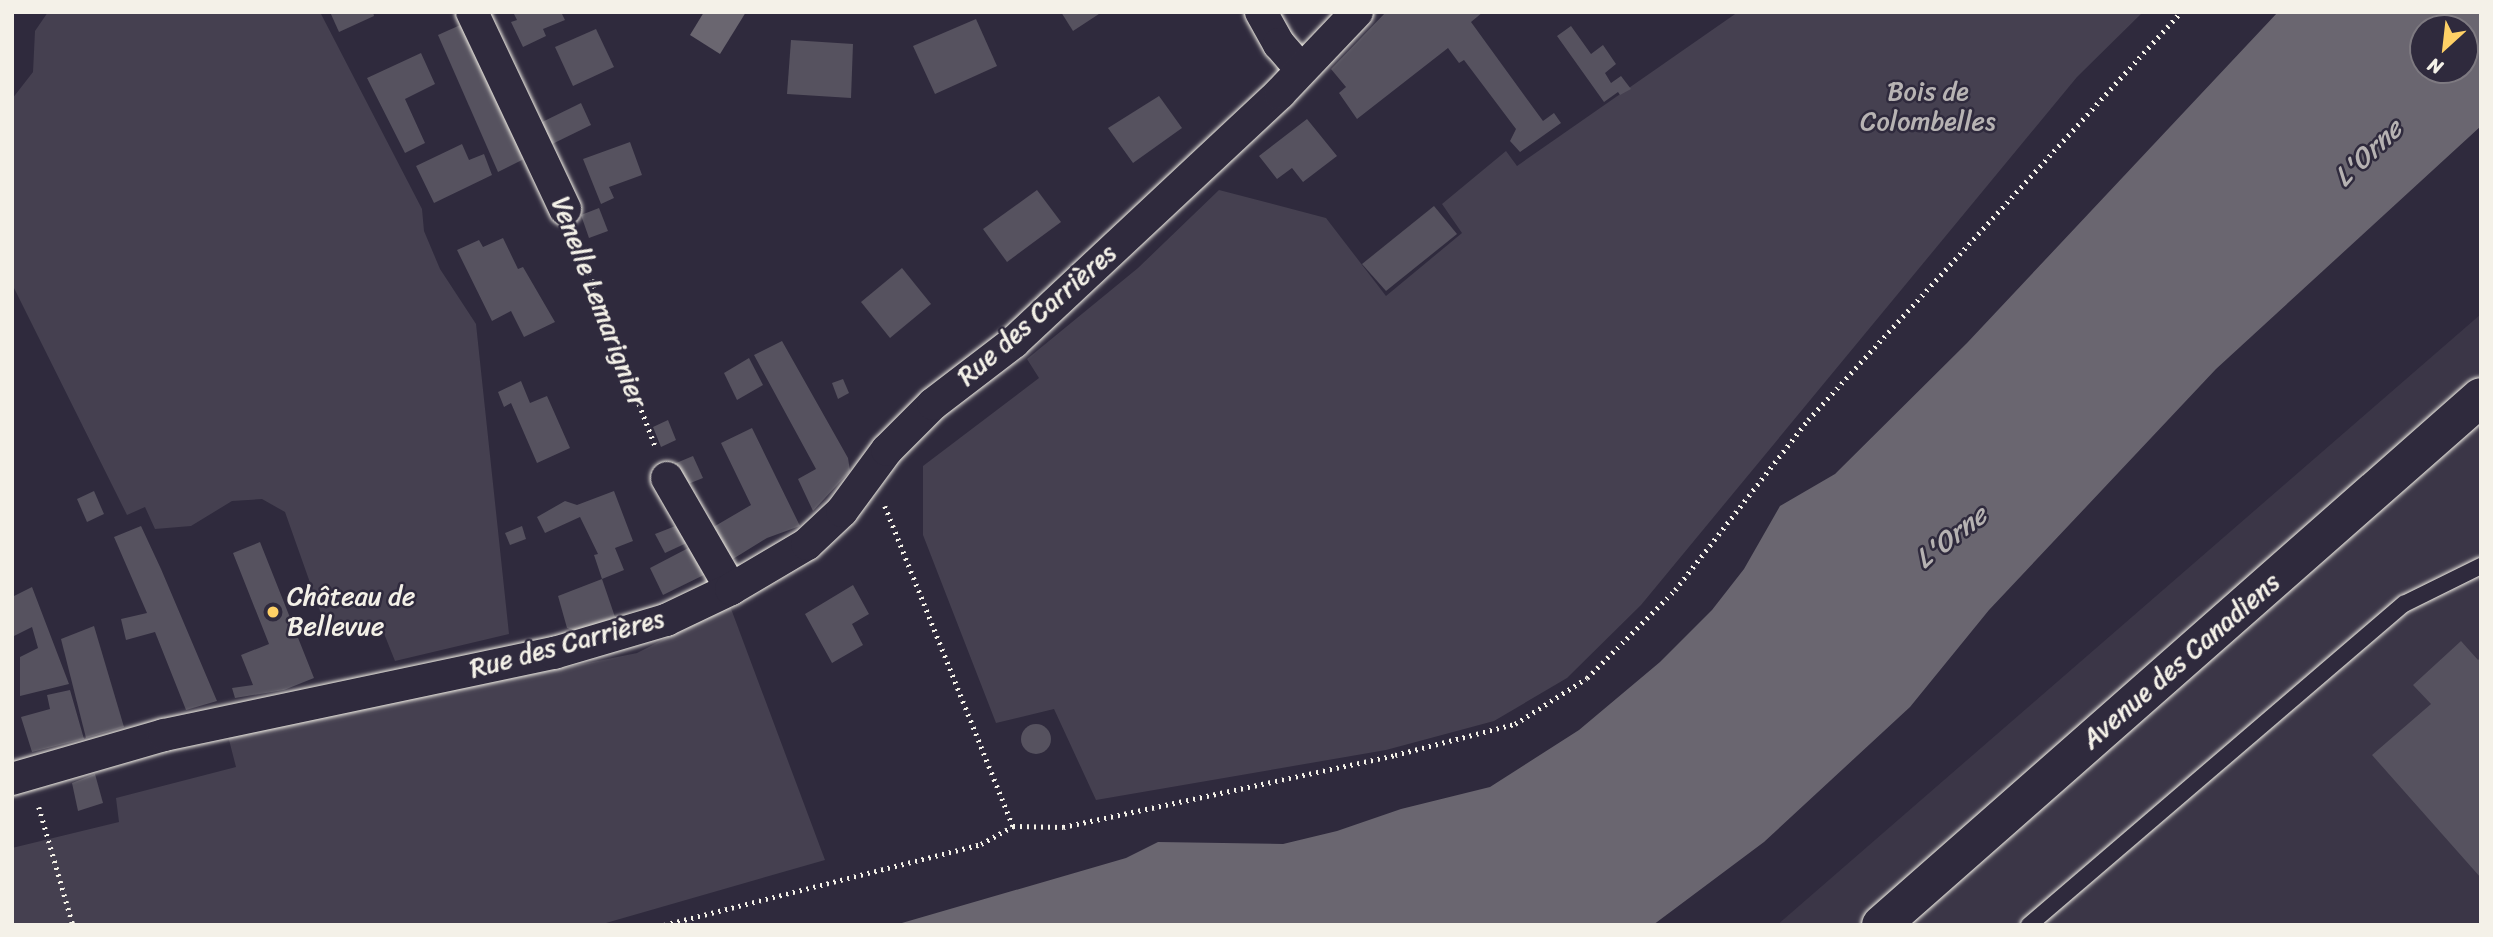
<!DOCTYPE html>
<html>
<head>
<meta charset="utf-8">
<style>
	body { margin:0 }
	#map { position:relative; width:2493px; height:937px; overflow:hidden; background:#2f2a3d; font-family:Sriracha,sans-serif }
	div>[style] { position:absolute }
	[style*='--x'] { left:calc(var(--x)*1px); top:calc(var(--y)*1px); width:calc(var(--w)*1px); rotate:calc(var(--a)*1deg) }
	.built>* { inset:0; background:#3b3647 }
	.green>* { inset:0; background:#454050 }
	.water>* { inset:0; background:#6a6670 }
	.building>* { inset:0; background:#56525f }
	.round { border-radius:50% }
	.path>* { height:4.5px; margin-top:-2.25px; transform-origin:0; background:repeating-linear-gradient(90deg,#f4f1e8 0 2px,transparent 0 7px) }
	.roads { filter:drop-shadow(0 0 2px #f4f1e8) drop-shadow(0 0 2px #f4f1e8) }
	.service>* { height:16px; margin:-8px; padding:0 8px; transform-origin:8px; border-radius:8px; background:#2f2a3d }
	.minor>* { height:32px; margin:-16px; padding:0 16px; transform-origin:16px; border-radius:16px; background:#2f2a3d }
	.tertiary>* { height:38px; margin:-19px; padding:0 19px; transform-origin:19px; border-radius:19px; background:#2f2a3d }
	.dots>* { width:19px; height:19px; translate:-50% -50%; box-sizing:border-box; border:4px solid #2f2a3d; border-radius:50% }
	span { translate:-50% -50%; white-space:nowrap; text-align:center; line-height:1.15; -webkit-text-stroke:5px #2f2a3d; paint-order:stroke }
	.park-label { font-size:26px; color:#b7b3b3 }
	.street-label { font-size:26px; color:#f4f1e8 }
	.poi-label { font-size:26px; color:#f4f1e8 }
	.left { translate:0 -50%; text-align:left }
	.water-label { font-size:28px; color:#b6b2b2; font-style:italic }
	.frame { position:absolute; inset:0; border:14px solid #f4f1e8; pointer-events:none }
	.north { position:absolute; left:2409px; top:14px; width:70px; height:70px; box-sizing:border-box; background:#2f2a3d; border:2px solid #7e7a81; border-radius:50%; rotate:207deg; font-size:19px; font-weight:700; line-height:28px; text-align:center; color:#f4f1e8 }
	.north::after { content:''; display:block; margin:auto; width:24px; height:32px; background:#ffd166; clip-path:polygon(50% 0,100% 100%,50% 72%,0 100%) }
</style>
</head>
<body>
<div id="map">
	<div class="built">
		<i style="clip-path:polygon(2481px 314px,2481px 925px,1777px 925px)"></i>
	</div>
	<div class="green">
		<i style="clip-path:polygon(48px 12px,320px 12px,422px 209px,424px 231px,440px 269px,476px 324px,509px 634px,395px 661px,381px 626px,345px 635px,325px 625px,285px 512px,262px 499px,232px 501px,191px 526px,155px 529px,145px 507px,127px 515px,12px 284px,12px 99px,33px 72px,35px 31px)"></i>
		<i style="clip-path:polygon(1738px 12px,2143px 12px,2077px 77px,1641px 605px,1567px 678px,1494px 721px,1386px 750px,1096px 800px,1054px 709px,996px 723px,923px 535px,923px 466px,1039px 378px,1027px 359px,1138px 268px,1219px 190px,1326px 218px,1386px 296px,1462px 233px,1442px 204px,1506px 151px,1517px 166px)"></i>
		<i style="clip-path:polygon(730px 606px,825px 860px,599px 925px,12px 925px,12px 848px,119px 822px,116px 798px,236px 767px,228px 736px,637px 653px)"></i>
	</div>
	<div class="water">
		<i style="clip-path:polygon(704px 12px,746px 12px,720px 54px,690px 35px)"></i>
		<i style="clip-path:polygon(evenodd,2278px 12px,2481px 12px,2481px 126px,2216px 369px,1989px 610px,1910px 707px,1764px 842px,1653px 925px,895px 925px,1126px 858px,1158px 842px,1283px 844px,1337px 831px,1401px 809px,1490px 787px,1579px 730px,1660px 662px,1712px 610px,1744px 569px,1780px 506px,1835px 474px,1967px 343px,2278px 12px,2423px 28px,2465px 28px,2465px 70px,2423px 70px,2423px 28px)"></i>
	</div>
	<div class="building">
		<i style="clip-path:polygon(330px 12px,373px 12px,374px 16px,339px 32px)"></i>
		<i style="clip-path:polygon(513px 12px,561px 12px,565px 20px,543px 29px,546px 36px,523px 47px,511px 22px,517px 20px)"></i>
		<i style="clip-path:polygon(1061px 12px,1102px 12px,1073px 31px)"></i>
		<i style="clip-path:polygon(1386px 12px,1483px 12px,1471px 22px,1543px 121px,1554px 113px,1561px 123px,1520px 152px,1510px 141px,1516px 129px,1464px 60px,1459px 63px,1448px 48px,1357px 119px,1339px 93px,1346px 87px,1331px 69px)"></i>
		<i style="clip-path:polygon(976px 19px,997px 66px,935px 94px,913px 46px)"></i>
		<i style="clip-path:polygon(467px 22px,528px 157px,498px 172px,438px 35px)"></i>
		<i style="clip-path:polygon(1571px 26px,1591px 54px,1603px 45px,1616px 64px,1605px 73px,1611px 83px,1621px 76px,1631px 89px,1620px 95px,1618px 92px,1604px 102px,1557px 36px)"></i>
		<i style="clip-path:polygon(596px 29px,614px 67px,573px 86px,555px 47px)"></i>
		<i style="clip-path:polygon(791px 40px,853px 44px,851px 98px,787px 94px)"></i>
		<i style="clip-path:polygon(421px 53px,435px 84px,405px 99px,425px 143px,405px 153px,367px 78px)"></i>
		<i style="clip-path:polygon(1159px 96px,1182px 128px,1133px 163px,1108px 128px)"></i>
		<i style="clip-path:polygon(581px 103px,591px 125px,544px 148px,534px 126px)"></i>
		<i style="clip-path:polygon(1307px 119px,1337px 156px,1303px 182px,1292px 168px,1277px 179px,1259px 156px)"></i>
		<i style="clip-path:polygon(630px 142px,642px 175px,609px 187px,614px 198px,601px 204px,583px 159px)"></i>
		<i style="clip-path:polygon(462px 144px,469px 160px,484px 154px,492px 175px,434px 203px,416px 166px)"></i>
		<i style="clip-path:polygon(1037px 190px,1061px 222px,1007px 262px,983px 229px)"></i>
		<i style="clip-path:polygon(1434px 206px,1457px 234px,1386px 291px,1362px 264px)"></i>
		<i style="clip-path:polygon(599px 208px,608px 231px,589px 238px,581px 215px)"></i>
		<i style="clip-path:polygon(503px 238px,518px 269px,523px 267px,555px 322px,524px 337px,511px 311px,492px 321px,457px 250px,479px 240px,483px 247px)"></i>
		<i style="clip-path:polygon(902px 268px,931px 304px,890px 338px,861px 302px)"></i>
		<i style="clip-path:polygon(782px 341px,848px 458px,850px 471px,813px 511px,798px 479px,816px 469px,754px 355px)"></i>
		<i style="clip-path:polygon(749px 358px,763px 385px,737px 400px,724px 373px)"></i>
		<i style="clip-path:polygon(843px 379px,849px 393px,838px 399px,832px 383px)"></i>
		<i style="clip-path:polygon(521px 381px,530px 403px,547px 396px,570px 448px,537px 463px,511px 403px,504px 407px,498px 392px)"></i>
		<i style="clip-path:polygon(668px 420px,676px 440px,661px 447px,653px 427px)"></i>
		<i style="clip-path:polygon(752px 428px,800px 526px,767px 538px,728px 562px,710px 529px,751px 505px,721px 443px)"></i>
		<i style="clip-path:polygon(693px 456px,703px 478px,678px 488px,669px 466px)"></i>
		<i style="clip-path:polygon(94px 491px,104px 514px,87px 522px,77px 499px)"></i>
		<i style="clip-path:polygon(614px 491px,633px 541px,615px 548px,624px 570px,602px 579px,594px 555px,598px 554px,580px 517px,545px 533px,537px 517px,565px 501px,577px 505px)"></i>
		<i style="clip-path:polygon(683px 523px,693px 540px,665px 553px,655px 534px)"></i>
		<i style="clip-path:polygon(141px 526px,161px 569px,217px 701px,186px 710px,155px 632px,126px 640px,121px 619px,147px 613px,114px 537px)"></i>
		<i style="clip-path:polygon(522px 526px,526px 539px,510px 545px,505px 533px)"></i>
		<i style="clip-path:polygon(260px 542px,314px 678px,284px 690px,235px 698px,232px 688px,253px 685px,241px 655px,269px 644px,233px 553px)"></i>
		<i style="clip-path:polygon(696px 544px,710px 572px,663px 595px,650px 568px)"></i>
		<i style="clip-path:polygon(602px 579px,615px 617px,578px 632px,567px 628px,558px 596px)"></i>
		<i style="clip-path:polygon(853px 585px,869px 614px,852px 624px,863px 645px,832px 663px,805px 614px)"></i>
		<i style="clip-path:polygon(32px 587px,69px 684px,20px 696px,20px 657px,38px 648px,32px 627px,12px 637px,12px 597px)"></i>
		<i style="clip-path:polygon(94px 626px,124px 727px,86px 738px,61px 639px)"></i>
		<i style="clip-path:polygon(2461px 641px,2478px 660px,2481px 657px,2481px 878px,2372px 755px,2431px 704px,2413px 685px)"></i>
		<i style="clip-path:polygon(70px 690px,84px 739px,32px 752px,21px 717px,50px 709px,47px 695px)"></i>
		<i class="round" style="left:1021px;top:724px;width:30px;height:30px"></i>
		<i style="clip-path:polygon(95px 774px,103px 803px,78px 811px,72px 783px)"></i>
	</div>
	<div class="path">
		<i style="--x:577;--y:240;--w:222;--a:69.2"></i>
		<i style="--x:885;--y:506;--w:345;--a:68.2"></i>
		<i style="--x:39;--y:807;--w:123;--a:73.9"></i>
		<i style="--x:664;--y:925;--w:327;--a:-14.3"></i>
		<i style="--x:981;--y:844;--w:37;--a:-29"></i>
		<i style="--x:1013;--y:826;--w:50;--a:1.1"></i>
		<i style="--x:1063;--y:827;--w:340;--a:-12.2"></i>
		<i style="--x:1395;--y:755;--w:124;--a:-14.5"></i>
		<i style="--x:1515;--y:724;--w:85;--a:-32.6"></i>
		<i style="--x:1587;--y:678;--w:124;--a:-45"></i>
		<i style="--x:1675;--y:590;--w:216;--a:-52"></i>
		<i style="--x:1808;--y:420;--w:553;--a:-47.57"></i>
	</div>
	<div class="roads">
		<div class="service">
			<i style="--x:2029;--y:925;--w:494;--a:-40.6"></i>
			<i style="--x:2404;--y:604;--w:86;--a:-26.3"></i>
		</div>
		<div class="minor">
			<i style="--x:472;--y:12;--w:218;--a:64.7"></i>
			<i style="--x:1261;--y:12;--w:37;--a:61"></i>
			<i style="--x:1279;--y:44;--w:33;--a:49"></i>
			<i style="--x:667;--y:478;--w:128;--a:60"></i>
			<i style="--x:12;--y:779;--w:158;--a:-16.1"></i>
			<i style="--x:164;--y:735;--w:399;--a:-11.9"></i>
			<i style="--x:554;--y:653;--w:117;--a:-16.4"></i>
			<i style="--x:666;--y:620;--w:72;--a:-25.5"></i>
			<i style="--x:731;--y:589;--w:88;--a:-30.6"></i>
			<i style="--x:807;--y:544;--w:48;--a:-43.3"></i>
			<i style="--x:842;--y:511;--w:76;--a:-53.6"></i>
			<i style="--x:887;--y:450;--w:65;--a:-45"></i>
			<i style="--x:933;--y:404;--w:102;--a:-37.4"></i>
			<i style="--x:1014;--y:342;--w:364;--a:-43.1"></i>
			<i style="--x:1280;--y:93;--w:112;--a:-46.5"></i>
		</div>
		<div class="tertiary">
			<i style="--x:1881;--y:925;--w:799;--a:-41.35"></i>
		</div>
	</div>
	<div class="dots">
		<i style="left:273px;top:612px;background:#ffd166"></i>
	</div>
	<div class="park-label">
		<span style="left:1928px;top:107px">Bois de<br>Colombelles</span>
	</div>
	<div class="street-label">
		<span style="left:599px;top:302px;rotate:69deg">Venelle Lemarignier</span>
		<span style="left:1037px;top:315px;rotate:-41deg">Rue des Carrières</span>
		<span style="left:567px;top:644px;rotate:-15deg">Rue des Carrières</span>
		<span style="left:2181px;top:661px;rotate:-41deg">Avenue des Canadiens</span>
	</div>
	<div class="poi-label">
		<span class="left" style="left:287px;top:612px">Château de<br>Bellevue</span>
	</div>
	<div class="water-label">
		<span style="left:2368px;top:153px;rotate:-44deg">L'Orne</span>
		<span style="left:1951px;top:537px;rotate:-38deg">L'Orne</span>
	</div>
	<div class="frame"></div>
	<div class="north">N</div>
</div>
</body>
</html>
